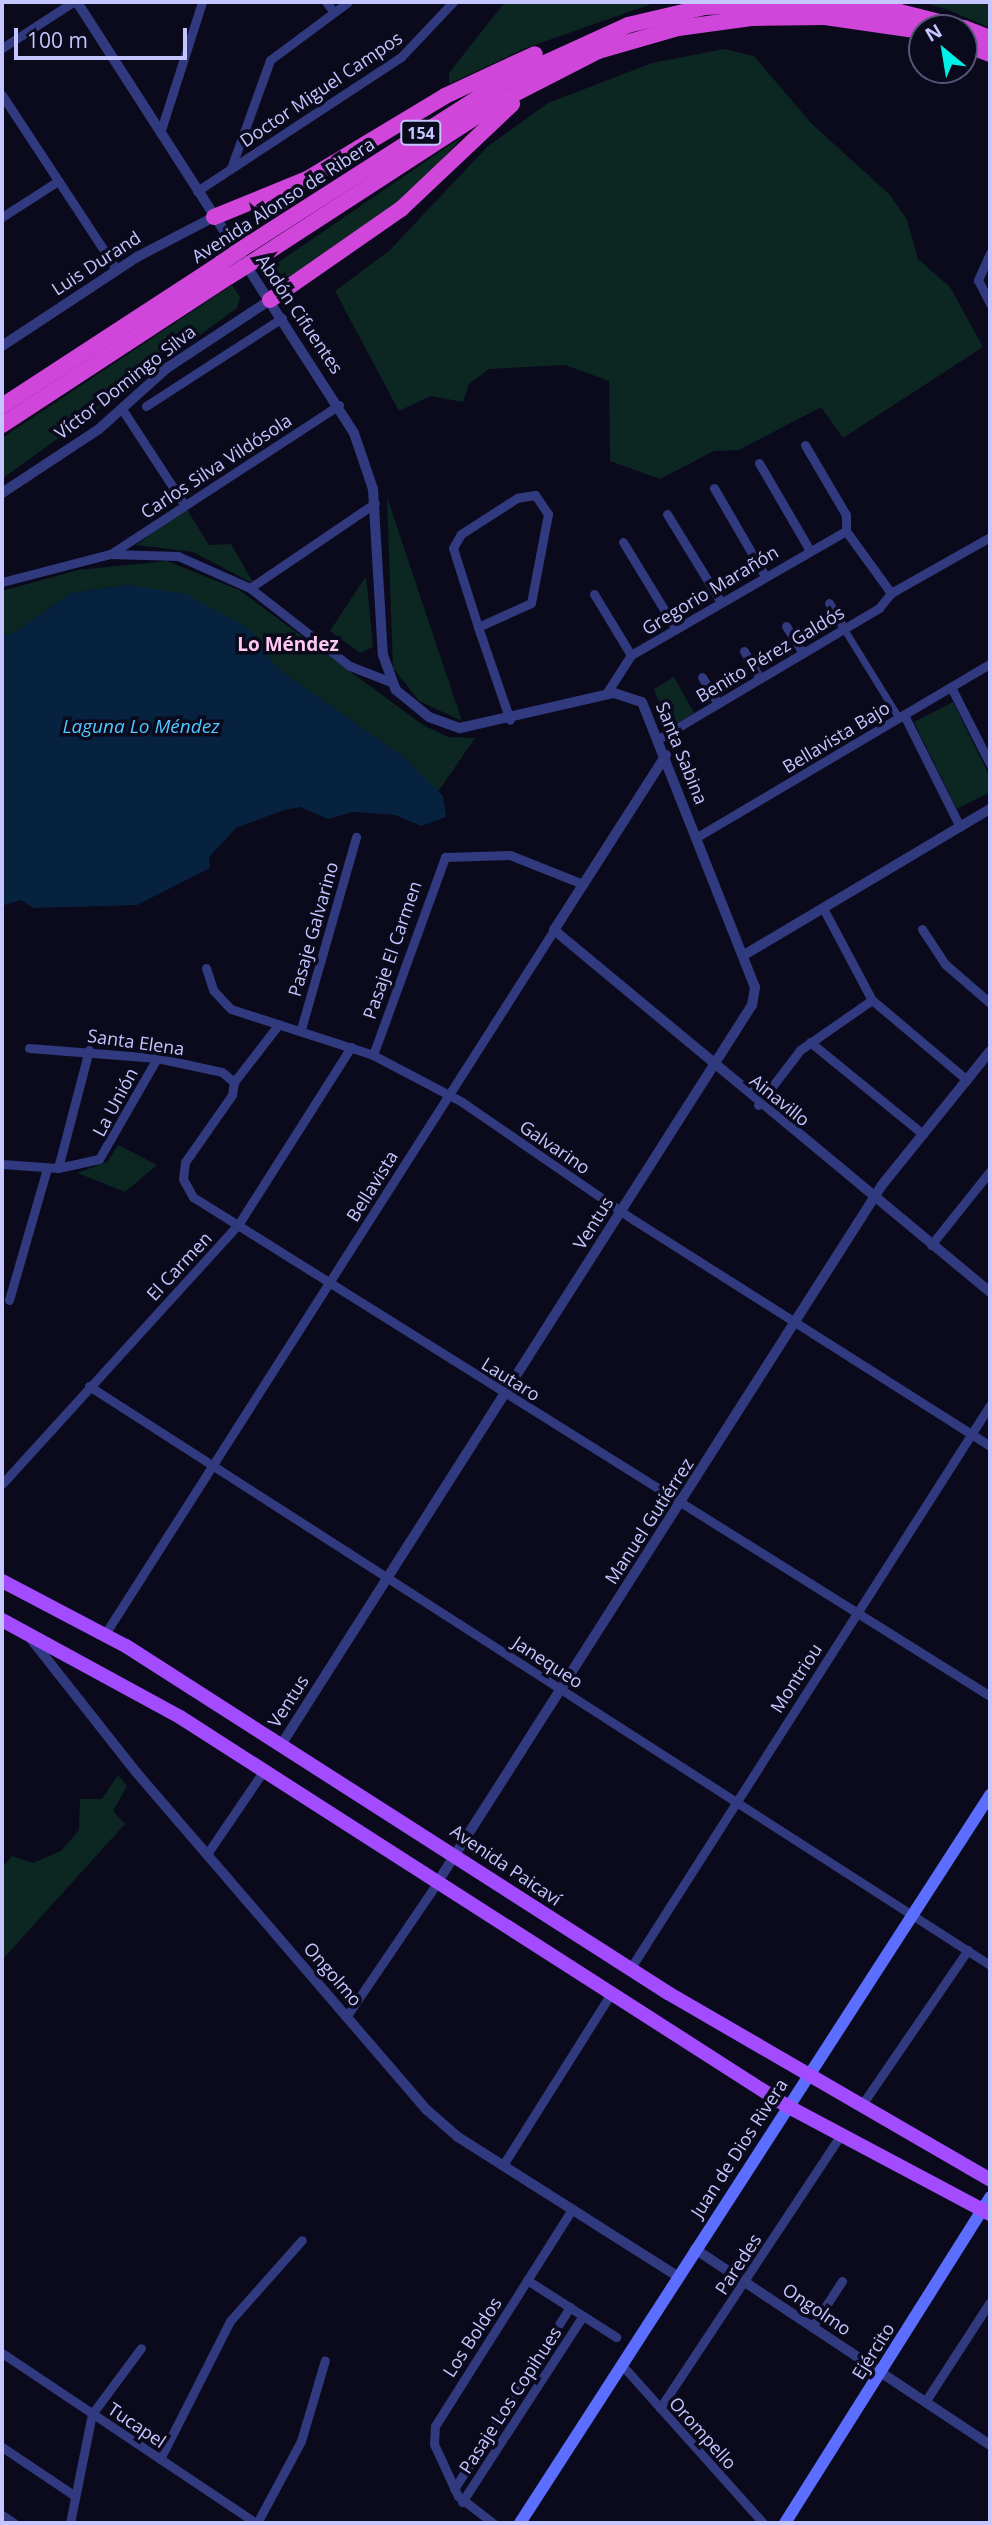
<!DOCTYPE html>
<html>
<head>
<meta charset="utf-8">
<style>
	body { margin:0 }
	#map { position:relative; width:992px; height:2525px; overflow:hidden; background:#0a0a1c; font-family:"Open Sans",sans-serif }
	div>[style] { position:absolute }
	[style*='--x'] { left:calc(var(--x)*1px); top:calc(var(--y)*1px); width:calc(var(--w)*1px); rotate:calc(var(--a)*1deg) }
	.green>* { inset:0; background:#0c2622 }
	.water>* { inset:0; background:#07223e }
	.pedestrian>* { height:7px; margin:-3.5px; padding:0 3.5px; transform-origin:3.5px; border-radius:3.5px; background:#31397f }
	.minor>* { height:9px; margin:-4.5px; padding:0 4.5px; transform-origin:4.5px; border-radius:4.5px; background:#31397f }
	.tertiary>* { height:10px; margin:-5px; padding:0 5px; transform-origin:5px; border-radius:5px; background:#31397f }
	.secondary>* { height:12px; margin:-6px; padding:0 6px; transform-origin:6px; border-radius:6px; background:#5c6eff }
	.primary>* { height:14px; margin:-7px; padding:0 7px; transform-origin:7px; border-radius:7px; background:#a34cff }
	.trunk>* { height:16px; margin:-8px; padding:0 8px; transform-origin:8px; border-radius:8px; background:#d146da }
	.trunk-bridge>* { height:16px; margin:-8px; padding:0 8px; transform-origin:8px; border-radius:8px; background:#d146da }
	span { translate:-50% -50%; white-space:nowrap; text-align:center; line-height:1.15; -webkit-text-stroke:7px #0a0a1c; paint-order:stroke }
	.shield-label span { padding:2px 5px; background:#0a0a1c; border:2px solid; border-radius:5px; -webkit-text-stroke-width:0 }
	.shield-label { font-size:16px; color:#c5c6ff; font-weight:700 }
	.street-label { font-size:18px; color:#c5c6ff }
	.neighbourhood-label { font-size:19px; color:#ffc7f2; font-weight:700 }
	.water-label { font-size:19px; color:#53c7ff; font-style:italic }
	.frame { position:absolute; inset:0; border:4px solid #c5c6ff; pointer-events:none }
	.north { position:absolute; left:908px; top:14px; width:70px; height:70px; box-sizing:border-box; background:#0a0a1c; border:2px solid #557; border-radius:50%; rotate:330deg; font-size:19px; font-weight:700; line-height:28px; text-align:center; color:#c5c6ff }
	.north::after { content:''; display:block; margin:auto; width:24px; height:32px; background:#00f0e7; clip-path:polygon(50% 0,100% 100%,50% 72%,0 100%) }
	.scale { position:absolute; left:14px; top:28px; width:173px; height:32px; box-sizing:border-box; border:4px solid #c5c6ff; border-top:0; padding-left:9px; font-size:21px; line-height:24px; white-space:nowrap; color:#c5c6ff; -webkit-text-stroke:5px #0a0a1c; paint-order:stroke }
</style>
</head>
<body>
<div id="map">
	<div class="green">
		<i style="clip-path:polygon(505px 2px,657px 2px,526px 48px,449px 84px,449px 73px)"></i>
		<i style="clip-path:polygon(921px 2px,990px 2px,990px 28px,946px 9px)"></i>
		<i style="clip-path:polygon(724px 49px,754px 56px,812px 124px,890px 195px,907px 220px,918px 259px,950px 287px,983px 347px,843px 438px,821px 407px,739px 450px,714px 451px,660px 479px,610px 461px,609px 381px,565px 365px,489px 369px,469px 384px,463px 402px,431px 396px,399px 411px,335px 291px,389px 251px,487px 147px,548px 103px,652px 63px)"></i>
		<i style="clip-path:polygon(463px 136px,412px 194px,280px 284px,270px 282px,264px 272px)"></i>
		<i style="clip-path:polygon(232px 285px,240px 297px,237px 308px,2px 479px,2px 438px)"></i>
		<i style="clip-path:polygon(387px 497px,462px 721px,419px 701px,393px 668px)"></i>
		<i style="clip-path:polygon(186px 508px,209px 545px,231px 544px,254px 584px,193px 552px,136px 545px)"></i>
		<i style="clip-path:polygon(167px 561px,239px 590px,423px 725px,448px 737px,475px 738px,438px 792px,407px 760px,276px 667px,254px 639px,128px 585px,70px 593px,16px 632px,2px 636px,2px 591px,78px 570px)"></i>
		<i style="clip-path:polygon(366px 576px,373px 647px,360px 653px,330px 631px)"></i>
		<i style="clip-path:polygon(674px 677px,694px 713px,669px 728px,654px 689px)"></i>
		<i style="clip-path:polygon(953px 702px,990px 777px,990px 792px,957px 809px,914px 722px)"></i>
		<i style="clip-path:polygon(118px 1145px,157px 1165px,125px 1192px,77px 1173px,107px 1162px)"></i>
		<i style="clip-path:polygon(118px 1775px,127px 1786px,113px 1811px,125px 1824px,2px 1960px,2px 1868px,12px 1856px,33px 1863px,61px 1851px,79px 1830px,80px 1799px,102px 1799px)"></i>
	</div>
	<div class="water">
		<i style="clip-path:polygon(128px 585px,185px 594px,248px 628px,276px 667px,407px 760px,443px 796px,446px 817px,421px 826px,395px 815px,353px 812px,328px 819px,300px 807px,281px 811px,236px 828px,209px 857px,210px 868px,137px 905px,34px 908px,20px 900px,2px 906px,2px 636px,16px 632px,70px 593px)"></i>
	</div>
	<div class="pedestrian">
		<i style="--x:844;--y:629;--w:105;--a:58.3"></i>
	</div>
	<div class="minor">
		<i style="--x:326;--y:2;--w:13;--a:51"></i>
		<i style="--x:2;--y:48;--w:85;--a:-32.9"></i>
		<i style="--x:2;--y:95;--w:209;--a:56.7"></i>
		<i style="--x:160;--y:133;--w:138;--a:-72.2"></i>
		<i style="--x:231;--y:168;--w:115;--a:-70.1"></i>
		<i style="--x:270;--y:60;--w:97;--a:-36.6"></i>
		<i style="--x:197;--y:191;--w:244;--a:-33.3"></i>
		<i style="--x:401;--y:57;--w:76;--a:-46.6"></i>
		<i style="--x:2;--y:217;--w:67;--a:-32.7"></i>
		<i style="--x:990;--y:253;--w:30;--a:114"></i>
		<i style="--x:978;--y:280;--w:27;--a:63"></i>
		<i style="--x:146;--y:406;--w:162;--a:-32.9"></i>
		<i style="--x:122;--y:409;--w:113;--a:56.9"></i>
		<i style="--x:805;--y:445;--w:81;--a:59.6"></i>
		<i style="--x:846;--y:515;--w:16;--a:90"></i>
		<i style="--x:759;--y:463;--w:99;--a:59.8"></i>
		<i style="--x:714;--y:488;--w:102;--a:59.9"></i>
		<i style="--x:667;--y:514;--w:103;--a:58.5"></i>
		<i style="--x:846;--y:531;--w:77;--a:54"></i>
		<i style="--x:623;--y:542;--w:102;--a:58.7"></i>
		<i style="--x:112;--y:553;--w:271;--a:-33.1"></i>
		<i style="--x:2;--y:582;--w:112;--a:-14.5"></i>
		<i style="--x:110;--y:554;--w:68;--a:1.7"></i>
		<i style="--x:178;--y:556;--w:79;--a:24"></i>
		<i style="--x:250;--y:588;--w:127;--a:38"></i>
		<i style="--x:350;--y:666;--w:44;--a:21.3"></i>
		<i style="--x:250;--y:588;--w:151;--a:-34.2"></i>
		<i style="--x:891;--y:593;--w:114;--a:-29.5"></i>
		<i style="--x:594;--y:594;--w:71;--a:58.8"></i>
		<i style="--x:829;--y:603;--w:30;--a:60"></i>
		<i style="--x:786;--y:626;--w:32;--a:58"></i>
		<i style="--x:478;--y:627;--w:58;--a:-24.4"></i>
		<i style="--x:531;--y:603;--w:91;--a:-79.2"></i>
		<i style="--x:548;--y:514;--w:23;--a:-124"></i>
		<i style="--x:535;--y:495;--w:18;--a:171"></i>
		<i style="--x:517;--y:498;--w:67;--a:147.3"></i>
		<i style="--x:461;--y:534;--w:16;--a:120"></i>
		<i style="--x:453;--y:548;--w:83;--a:72.4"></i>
		<i style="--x:478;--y:627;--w:98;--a:71"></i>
		<i style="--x:744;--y:651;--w:32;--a:60"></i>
		<i style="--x:702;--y:677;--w:31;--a:59"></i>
		<i style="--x:951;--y:687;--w:86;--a:63.1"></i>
		<i style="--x:606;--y:694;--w:46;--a:-57.3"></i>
		<i style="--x:631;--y:655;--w:248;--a:-30"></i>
		<i style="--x:904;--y:715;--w:125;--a:63.4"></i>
		<i style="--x:660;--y:738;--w:255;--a:-30.7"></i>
		<i style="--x:879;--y:608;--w:19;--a:-51"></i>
		<i style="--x:697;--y:837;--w:340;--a:-30.6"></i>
		<i style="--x:823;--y:908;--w:104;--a:62"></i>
		<i style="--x:872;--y:1000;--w:124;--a:40.1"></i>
		<i style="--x:922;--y:929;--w:42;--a:56.7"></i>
		<i style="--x:945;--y:964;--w:60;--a:40.9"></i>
		<i style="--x:206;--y:968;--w:23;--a:72"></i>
		<i style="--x:213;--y:990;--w:26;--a:47"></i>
		<i style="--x:231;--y:1009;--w:149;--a:17.9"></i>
		<i style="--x:373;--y:1055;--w:101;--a:27.8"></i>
		<i style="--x:462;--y:1102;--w:209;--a:34.5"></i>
		<i style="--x:634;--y:1220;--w:422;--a:32.4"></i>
		<i style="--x:301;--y:1029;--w:200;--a:-74"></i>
		<i style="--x:810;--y:1042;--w:146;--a:39.2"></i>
		<i style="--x:29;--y:1048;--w:128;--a:4.5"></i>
		<i style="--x:157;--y:1058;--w:66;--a:12.2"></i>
		<i style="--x:222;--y:1072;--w:16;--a:40"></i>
		<i style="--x:373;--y:1055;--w:211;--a:-70"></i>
		<i style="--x:445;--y:857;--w:65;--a:-1.8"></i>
		<i style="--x:510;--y:855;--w:79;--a:21.7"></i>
		<i style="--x:234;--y:1082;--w:13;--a:99"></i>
		<i style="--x:232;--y:1095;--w:82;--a:125"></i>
		<i style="--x:185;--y:1162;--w:17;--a:97"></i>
		<i style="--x:183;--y:1179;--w:21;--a:61"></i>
		<i style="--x:193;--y:1197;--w:940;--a:32.05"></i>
		<i style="--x:234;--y:1082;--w:73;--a:-52.2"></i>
		<i style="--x:758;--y:1105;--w:69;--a:-52.6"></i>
		<i style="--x:800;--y:1050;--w:88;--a:-34.8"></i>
		<i style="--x:2;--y:1164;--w:56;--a:4.1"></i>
		<i style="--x:58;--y:1168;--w:42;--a:-12.4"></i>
		<i style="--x:99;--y:1159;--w:116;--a:-60.1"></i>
		<i style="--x:58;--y:1168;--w:122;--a:-75.3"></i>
		<i style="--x:931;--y:1245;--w:95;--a:-51.4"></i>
		<i style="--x:9;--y:1300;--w:137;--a:-73.9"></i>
		<i style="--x:89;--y:1386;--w:1071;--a:32.73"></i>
		<i style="--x:2;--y:1484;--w:350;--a:-47.7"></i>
		<i style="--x:238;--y:1225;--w:211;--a:-57.6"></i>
		<i style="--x:105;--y:1634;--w:835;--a:-57.47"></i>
		<i style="--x:207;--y:1854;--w:102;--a:-55.8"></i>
		<i style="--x:630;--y:1969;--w:669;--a:-57.45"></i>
		<i style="--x:346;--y:2017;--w:162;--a:-55.8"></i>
		<i style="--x:861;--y:2106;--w:189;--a:-55.6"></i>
		<i style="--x:503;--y:2165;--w:204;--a:-57.8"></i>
		<i style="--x:527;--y:2280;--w:106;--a:32.6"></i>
		<i style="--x:812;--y:2327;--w:55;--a:-56.9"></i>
		<i style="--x:2;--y:2353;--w:306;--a:33.8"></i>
		<i style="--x:621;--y:2364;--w:213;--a:48.2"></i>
		<i style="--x:925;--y:2402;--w:119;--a:-57"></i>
		<i style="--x:660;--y:2408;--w:328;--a:-56.5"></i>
		<i style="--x:2;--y:2447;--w:88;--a:33.9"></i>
		<i style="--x:160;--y:2459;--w:155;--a:-63.1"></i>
		<i style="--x:230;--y:2321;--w:108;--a:-48.4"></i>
		<i style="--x:454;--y:2489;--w:216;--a:-57.5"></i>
		<i style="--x:462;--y:2502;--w:222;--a:-57"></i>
		<i style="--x:2;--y:2515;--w:14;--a:34"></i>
		<i style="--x:70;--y:2523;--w:111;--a:-78.6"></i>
		<i style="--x:92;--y:2414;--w:82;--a:-53.4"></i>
		<i style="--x:257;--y:2523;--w:93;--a:-61.8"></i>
		<i style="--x:301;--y:2441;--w:84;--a:-73.5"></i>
		<i style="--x:493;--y:2523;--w:44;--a:-142.4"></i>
		<i style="--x:458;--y:2496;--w:57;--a:-114.8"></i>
		<i style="--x:434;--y:2444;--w:18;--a:-87"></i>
		<i style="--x:435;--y:2426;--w:257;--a:-57.7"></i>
	</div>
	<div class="tertiary">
		<i style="--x:77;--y:2;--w:512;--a:57.27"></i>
		<i style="--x:354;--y:433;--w:59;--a:71.3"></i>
		<i style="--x:373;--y:489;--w:166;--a:86.6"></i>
		<i style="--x:383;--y:655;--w:37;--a:70"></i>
		<i style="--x:396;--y:690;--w:43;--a:39.3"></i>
		<i style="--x:429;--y:717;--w:33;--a:20"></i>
		<i style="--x:460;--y:728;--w:158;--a:-12.8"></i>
		<i style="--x:614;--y:693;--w:29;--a:18"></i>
		<i style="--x:642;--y:702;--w:307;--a:68.4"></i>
		<i style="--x:755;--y:987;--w:18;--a:99"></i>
		<i style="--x:752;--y:1005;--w:877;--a:122.48"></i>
		<i style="--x:2;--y:346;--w:162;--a:-33.4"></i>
		<i style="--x:137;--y:257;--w:87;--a:-27.5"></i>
		<i style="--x:2;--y:493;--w:116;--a:-33.4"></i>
		<i style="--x:99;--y:429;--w:91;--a:-41.9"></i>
		<i style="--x:167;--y:368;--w:123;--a:-33.4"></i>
		<i style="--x:666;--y:755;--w:208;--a:122.6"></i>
		<i style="--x:554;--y:930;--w:567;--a:39.7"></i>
		<i style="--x:744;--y:955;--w:286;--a:-30.7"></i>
		<i style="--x:31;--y:1639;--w:169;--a:51.7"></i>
		<i style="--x:136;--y:1772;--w:446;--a:49.3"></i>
		<i style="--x:427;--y:2110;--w:41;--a:41.1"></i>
		<i style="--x:458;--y:2137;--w:259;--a:32.4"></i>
		<i style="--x:437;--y:1883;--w:828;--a:-57.48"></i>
		<i style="--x:882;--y:1185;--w:172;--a:-51.1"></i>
		<i style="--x:695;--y:2249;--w:354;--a:33.6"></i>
	</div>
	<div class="secondary">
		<i style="--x:520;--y:2523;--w:867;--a:-57.15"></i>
		<i style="--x:785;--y:2523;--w:385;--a:-57.8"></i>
	</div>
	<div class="primary">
		<i style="--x:2;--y:1581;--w:140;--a:27.7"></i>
		<i style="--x:126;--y:1646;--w:644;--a:32.63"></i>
		<i style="--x:668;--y:1993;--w:372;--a:30.1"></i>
		<i style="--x:2;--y:1620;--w:203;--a:28.6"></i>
		<i style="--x:180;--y:1717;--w:721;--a:32.65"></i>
		<i style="--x:787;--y:2106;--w:230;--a:28"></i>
	</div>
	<div class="trunk">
		<i style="--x:964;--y:28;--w:28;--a:21"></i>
		<i style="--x:964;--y:44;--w:28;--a:21"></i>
		<i style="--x:214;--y:217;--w:100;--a:-22.2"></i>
		<i style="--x:307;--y:179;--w:161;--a:-31"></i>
		<i style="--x:445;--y:96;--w:99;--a:-25"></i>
		<i style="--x:251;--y:243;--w:299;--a:-32.6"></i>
		<i style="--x:503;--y:82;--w:137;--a:-24.5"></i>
		<i style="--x:628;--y:25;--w:79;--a:-13.2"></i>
		<i style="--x:705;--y:7;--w:104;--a:-2.8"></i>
		<i style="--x:809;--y:2;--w:92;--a:6.3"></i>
		<i style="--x:900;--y:12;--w:65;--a:14.3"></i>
		<i style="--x:260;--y:257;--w:283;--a:-33"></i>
		<i style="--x:497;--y:103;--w:114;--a:-27.2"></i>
		<i style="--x:598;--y:51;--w:83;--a:-16"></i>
		<i style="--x:678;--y:28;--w:74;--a:-7.8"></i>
		<i style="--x:751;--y:18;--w:74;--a:-0.8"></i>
		<i style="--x:825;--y:17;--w:98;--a:8.2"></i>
		<i style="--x:270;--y:300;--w:160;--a:-34.8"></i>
		<i style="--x:401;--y:209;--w:153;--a:-43.4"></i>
		<i style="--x:2;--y:406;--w:262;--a:-33.1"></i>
		<i style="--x:2;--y:425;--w:272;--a:-33.2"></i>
	</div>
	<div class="trunk-bridge">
		<i style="--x:221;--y:263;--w:36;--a:-34"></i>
		<i style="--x:230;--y:276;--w:36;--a:-32"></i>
	</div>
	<div class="shield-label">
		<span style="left:421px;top:133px">154</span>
	</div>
	<div class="street-label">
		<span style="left:321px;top:89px;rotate:-34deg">Doctor Miguel Campos</span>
		<span style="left:283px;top:200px;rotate:-33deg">Avenida Alonso de Ribera</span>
		<span style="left:96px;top:263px;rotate:-33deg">Luis Durand</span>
		<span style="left:300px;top:314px;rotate:56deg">Abdón Cifuentes</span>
		<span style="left:125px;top:382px;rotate:-38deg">Víctor Domingo Silva</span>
		<span style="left:216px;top:466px;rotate:-33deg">Carlos Silva Vildósola</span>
		<span style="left:710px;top:590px;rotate:-31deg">Gregorio Marañón</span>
		<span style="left:770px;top:654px;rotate:-31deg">Benito Pérez Galdós</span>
		<span style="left:836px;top:737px;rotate:-31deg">Bellavista Bajo</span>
		<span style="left:682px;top:753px;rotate:68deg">Santa Sabina</span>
		<span style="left:313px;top:929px;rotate:-74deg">Pasaje Galvarino</span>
		<span style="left:392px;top:950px;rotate:-71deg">Pasaje El Carmen</span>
		<span style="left:136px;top:1042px;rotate:8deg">Santa Elena</span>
		<span style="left:780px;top:1100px;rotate:39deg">Ainavillo</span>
		<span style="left:115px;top:1102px;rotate:-62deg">La Unión</span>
		<span style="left:555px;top:1147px;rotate:34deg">Galvarino</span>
		<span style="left:372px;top:1186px;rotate:-58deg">Bellavista</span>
		<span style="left:593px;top:1223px;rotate:-58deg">Ventus</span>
		<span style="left:179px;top:1266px;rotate:-47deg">El Carmen</span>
		<span style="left:511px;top:1379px;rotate:32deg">Lautaro</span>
		<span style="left:649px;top:1521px;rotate:-57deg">Manuel Gutiérrez</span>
		<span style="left:548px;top:1662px;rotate:33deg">Janequeo</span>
		<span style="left:796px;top:1678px;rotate:-57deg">Montriou</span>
		<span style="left:288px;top:1701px;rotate:-57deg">Ventus</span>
		<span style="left:506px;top:1865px;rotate:34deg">Avenida Paicaví</span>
		<span style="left:333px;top:1974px;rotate:49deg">Ongolmo</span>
		<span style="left:739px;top:2148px;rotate:-57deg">Juan de Dios Rivera</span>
		<span style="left:738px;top:2264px;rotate:-57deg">Paredes</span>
		<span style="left:817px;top:2309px;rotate:34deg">Ongolmo</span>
		<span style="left:472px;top:2337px;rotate:-57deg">Los Boldos</span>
		<span style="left:873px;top:2351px;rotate:-58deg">Ejército</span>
		<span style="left:510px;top:2400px;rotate:-57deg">Pasaje Los Copihues</span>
		<span style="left:137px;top:2425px;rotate:34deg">Tucapel</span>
		<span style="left:703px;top:2433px;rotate:48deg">Orompello</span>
	</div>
	<div class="neighbourhood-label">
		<span style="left:288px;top:645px">Lo Méndez</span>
	</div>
	<div class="water-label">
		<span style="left:141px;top:727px">Laguna Lo Méndez</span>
	</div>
	<div class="frame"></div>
	<div class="north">N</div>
	<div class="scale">100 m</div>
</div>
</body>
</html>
